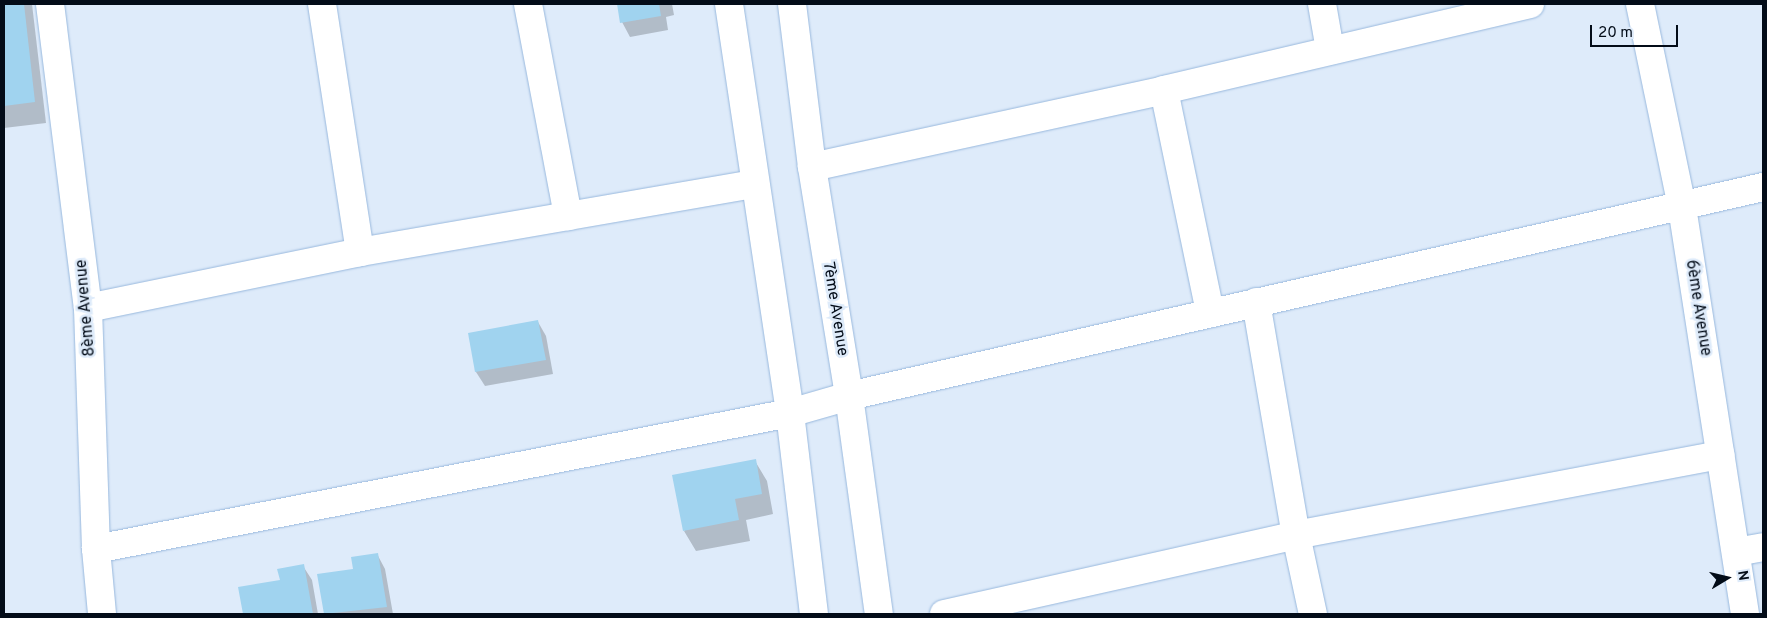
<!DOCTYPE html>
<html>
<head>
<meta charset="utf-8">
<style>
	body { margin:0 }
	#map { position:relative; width:1767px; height:618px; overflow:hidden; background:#deebfa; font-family:Overpass,sans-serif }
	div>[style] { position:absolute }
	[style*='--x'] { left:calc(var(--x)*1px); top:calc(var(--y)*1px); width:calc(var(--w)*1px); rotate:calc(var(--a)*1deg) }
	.shadow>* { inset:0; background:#0003 }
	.building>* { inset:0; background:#a0d3ef }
	.roads { filter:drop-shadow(0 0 1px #98b8dd) drop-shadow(0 0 1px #98b8dd) }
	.minor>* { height:28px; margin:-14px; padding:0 14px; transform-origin:14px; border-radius:14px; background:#fff }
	span { translate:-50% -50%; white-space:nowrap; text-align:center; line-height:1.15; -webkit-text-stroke:5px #deebfa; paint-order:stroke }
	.street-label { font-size:16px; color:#030c18 }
	.frame { position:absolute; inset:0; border:5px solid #030c18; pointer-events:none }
	.north { position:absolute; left:1702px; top:553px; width:50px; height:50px; -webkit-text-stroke:4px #deebfa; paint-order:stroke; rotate:81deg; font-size:14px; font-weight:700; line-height:20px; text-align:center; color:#030c18 }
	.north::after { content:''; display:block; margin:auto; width:18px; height:22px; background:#030c18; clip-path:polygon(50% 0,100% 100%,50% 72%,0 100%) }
	.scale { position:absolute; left:1590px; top:25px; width:88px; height:22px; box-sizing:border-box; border:2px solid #030c18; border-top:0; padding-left:6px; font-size:15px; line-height:18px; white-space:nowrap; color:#030c18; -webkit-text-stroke:4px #deebfa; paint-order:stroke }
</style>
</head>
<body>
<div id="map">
	<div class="shadow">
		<i style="clip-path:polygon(4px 4px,32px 4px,46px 123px,4px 128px)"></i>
		<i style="clip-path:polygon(619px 4px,672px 4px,674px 15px,666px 17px,668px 30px,630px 37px,622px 22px)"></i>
		<i style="clip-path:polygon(538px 322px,546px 336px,553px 374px,485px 386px,476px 372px,470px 334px)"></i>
		<i style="clip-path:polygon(755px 461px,767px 481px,773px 514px,746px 520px,750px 541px,696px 551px,684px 531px)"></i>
		<i style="clip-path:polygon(377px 554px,385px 569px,393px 614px,325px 614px,319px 575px,354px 570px)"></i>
		<i style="clip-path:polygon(303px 566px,312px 580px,318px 614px,244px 614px,240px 588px,281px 581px)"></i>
	</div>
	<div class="building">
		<i style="clip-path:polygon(4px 4px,24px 4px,35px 102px,4px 106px)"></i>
		<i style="clip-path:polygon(617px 4px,659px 4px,661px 16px,620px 23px)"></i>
		<i style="clip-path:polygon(538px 320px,546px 360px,475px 372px,468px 333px)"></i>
		<i style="clip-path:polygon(756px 459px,762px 494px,735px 499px,739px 520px,683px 531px,672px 475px)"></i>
		<i style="clip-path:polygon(378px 553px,387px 607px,324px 614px,317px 574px,353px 569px,351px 557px)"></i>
		<i style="clip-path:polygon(304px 564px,313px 614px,243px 614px,238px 587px,280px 580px,277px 569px)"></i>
	</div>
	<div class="roads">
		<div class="minor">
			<i style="--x:50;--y:4;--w:306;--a:82.9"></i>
			<i style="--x:88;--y:308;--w:241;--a:88.1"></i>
			<i style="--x:96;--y:549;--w:65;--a:84.7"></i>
			<i style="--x:322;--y:4;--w:251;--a:81.3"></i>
			<i style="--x:528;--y:4;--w:216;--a:79.3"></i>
			<i style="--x:729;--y:4;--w:414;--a:81.5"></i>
			<i style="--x:790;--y:413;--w:202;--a:83.2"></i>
			<i style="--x:792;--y:4;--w:164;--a:83"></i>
			<i style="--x:812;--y:167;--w:232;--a:80.8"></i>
			<i style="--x:849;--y:396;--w:220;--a:82.2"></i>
			<i style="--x:1322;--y:4;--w:47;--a:80.1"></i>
			<i style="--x:1640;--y:4;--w:207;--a:78.3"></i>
			<i style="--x:1682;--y:207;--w:412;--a:81.2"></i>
			<i style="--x:1164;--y:90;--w:228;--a:78.3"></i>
			<i style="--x:812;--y:167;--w:360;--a:-12.3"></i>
			<i style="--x:1164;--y:90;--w:376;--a:-13.2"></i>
			<i style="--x:1256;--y:302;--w:236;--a:80.3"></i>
			<i style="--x:1296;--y:535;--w:81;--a:77.9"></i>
			<i style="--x:88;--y:308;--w:278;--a:-11.6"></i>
			<i style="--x:360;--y:252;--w:400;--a:-9.8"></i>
			<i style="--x:96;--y:549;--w:707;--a:-11.09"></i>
			<i style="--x:790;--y:413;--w:61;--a:-16.1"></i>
			<i style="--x:849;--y:396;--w:938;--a:-12.88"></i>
			<i style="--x:1736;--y:552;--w:27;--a:-10"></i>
			<i style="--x:944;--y:614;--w:361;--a:-12.6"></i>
			<i style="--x:1296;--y:535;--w:432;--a:-10.7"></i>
		</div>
	</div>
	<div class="street-label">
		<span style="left:86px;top:308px;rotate:-95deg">8ème Avenue</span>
		<span style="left:1698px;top:308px;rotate:81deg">6ème Avenue</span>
		<span style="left:835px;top:309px;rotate:81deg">7ème Avenue</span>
	</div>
	<div class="frame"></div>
	<div class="north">N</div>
	<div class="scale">20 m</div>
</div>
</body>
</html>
